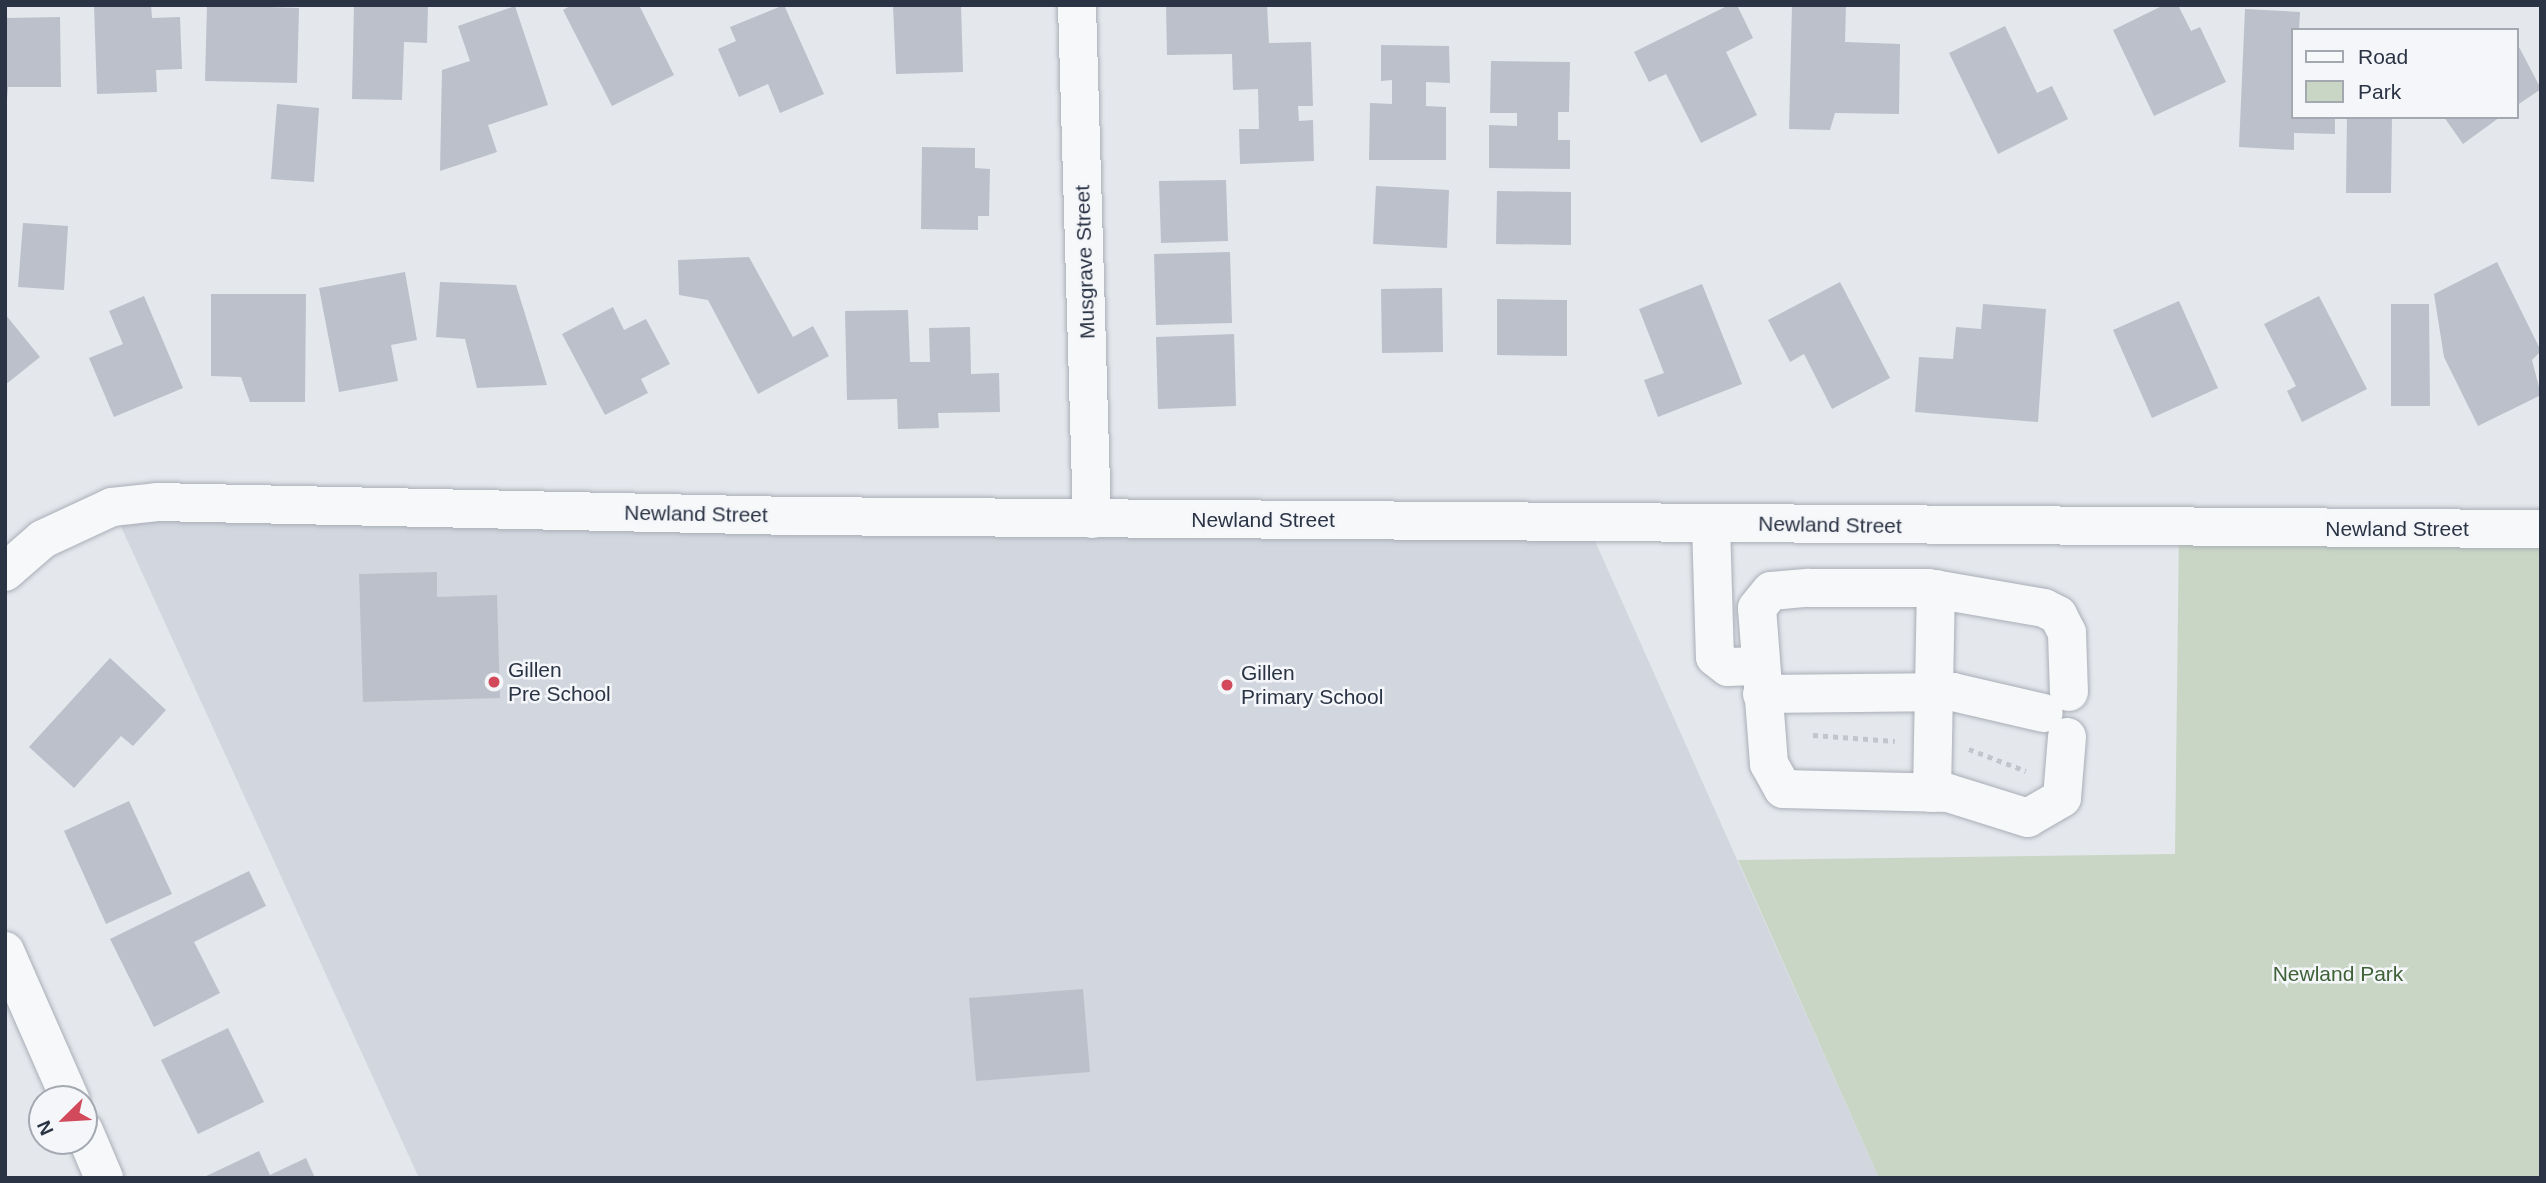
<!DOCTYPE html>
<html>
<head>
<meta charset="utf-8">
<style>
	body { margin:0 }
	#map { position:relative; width:2546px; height:1183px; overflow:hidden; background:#e4e7ec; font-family:Arial,sans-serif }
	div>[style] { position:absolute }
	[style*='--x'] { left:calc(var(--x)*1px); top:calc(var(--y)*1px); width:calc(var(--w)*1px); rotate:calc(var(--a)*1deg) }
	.built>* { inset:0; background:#d2d6de }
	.green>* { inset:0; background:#c9d6c5 }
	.building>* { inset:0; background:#bbc0ca }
	.path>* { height:4.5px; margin-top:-2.25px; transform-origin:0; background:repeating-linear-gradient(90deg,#c2c5cb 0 5px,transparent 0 10px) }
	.roads { filter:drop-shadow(0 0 2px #a9aeb7) drop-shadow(0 0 2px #a9aeb7) }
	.minor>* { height:38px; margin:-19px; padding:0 19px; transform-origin:19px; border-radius:19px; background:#f7f8fa }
	.dots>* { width:19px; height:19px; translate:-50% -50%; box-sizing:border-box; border:4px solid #f4f6f9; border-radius:50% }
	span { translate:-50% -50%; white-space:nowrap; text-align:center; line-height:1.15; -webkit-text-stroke:5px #f4f6f9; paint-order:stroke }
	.street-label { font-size:21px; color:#2b3445 }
	.poi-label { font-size:21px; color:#2b3445 }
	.left { translate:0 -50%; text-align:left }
	.park-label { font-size:21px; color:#3f6138 }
	.frame { position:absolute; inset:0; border:7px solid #2b3445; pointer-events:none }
	.legend { position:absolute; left:2291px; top:28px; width:228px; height:91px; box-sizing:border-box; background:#f4f6f9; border:2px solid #a4a8b1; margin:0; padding:9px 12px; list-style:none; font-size:21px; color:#2b3445 }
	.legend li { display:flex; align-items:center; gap:14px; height:35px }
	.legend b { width:35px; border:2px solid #a4a8b1 }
	.north { position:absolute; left:28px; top:1085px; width:70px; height:70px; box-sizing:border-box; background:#f4f6f9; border:2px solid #a4a8b1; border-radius:50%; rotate:246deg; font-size:19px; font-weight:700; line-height:28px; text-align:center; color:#2b3445 }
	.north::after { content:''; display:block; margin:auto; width:24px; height:32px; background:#d1495b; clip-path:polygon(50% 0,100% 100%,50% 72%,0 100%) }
</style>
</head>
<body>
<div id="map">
	<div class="built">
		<i style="clip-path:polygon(112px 507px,1587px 523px,1879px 1178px,419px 1178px)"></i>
	</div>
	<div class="green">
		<i style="clip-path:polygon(2179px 528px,2541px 529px,2541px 1178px,1879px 1178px,1738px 860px,2175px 854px)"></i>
	</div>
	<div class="building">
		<i style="clip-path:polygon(94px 5px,151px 5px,152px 18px,180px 17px,182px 69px,156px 70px,157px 92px,97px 94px)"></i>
		<i style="clip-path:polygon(207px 5px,299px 8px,297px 83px,205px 81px)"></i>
		<i style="clip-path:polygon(354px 5px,428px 5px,427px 43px,404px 42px,402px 100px,352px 99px)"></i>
		<i style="clip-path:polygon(572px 5px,639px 5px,674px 75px,612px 106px,563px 10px)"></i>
		<i style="clip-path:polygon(784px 5px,824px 94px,780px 113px,768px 84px,739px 97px,718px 49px,736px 41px,730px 27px)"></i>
		<i style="clip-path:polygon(893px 5px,961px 5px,963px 72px,896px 74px)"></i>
		<i style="clip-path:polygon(1166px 5px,1267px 5px,1269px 43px,1311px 42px,1313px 106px,1298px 106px,1299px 121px,1313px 120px,1314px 161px,1240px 164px,1239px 129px,1259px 129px,1258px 89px,1233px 90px,1232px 54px,1167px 55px)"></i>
		<i style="clip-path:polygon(1729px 5px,1737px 5px,1753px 38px,1726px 52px,1757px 115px,1701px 143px,1666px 74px,1649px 82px,1634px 52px)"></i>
		<i style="clip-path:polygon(1792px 5px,1846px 5px,1845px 42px,1900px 44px,1899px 114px,1835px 113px,1830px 130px,1789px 129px)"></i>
		<i style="clip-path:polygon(2164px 5px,2178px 5px,2191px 31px,2200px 27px,2226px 82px,2154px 116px,2113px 30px)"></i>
		<i style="clip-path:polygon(515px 6px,548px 105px,488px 125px,497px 152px,440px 171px,442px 70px,470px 61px,458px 26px)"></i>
		<i style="clip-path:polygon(2245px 9px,2300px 12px,2299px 30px,2292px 30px,2292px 117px,2335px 117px,2335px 134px,2294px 133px,2294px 150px,2239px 147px)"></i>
		<i style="clip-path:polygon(60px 17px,61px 87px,8px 87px,5px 124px,5px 18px)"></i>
		<i style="clip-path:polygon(2005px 26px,2037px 93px,2052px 86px,2068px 119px,1998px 154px,1949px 53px)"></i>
		<i style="clip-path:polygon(1381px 45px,1449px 46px,1450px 83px,1426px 82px,1426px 106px,1446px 107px,1446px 160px,1369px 160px,1370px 103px,1392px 104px,1392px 80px,1381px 81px)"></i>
		<i style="clip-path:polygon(2519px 47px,2541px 89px,2516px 106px,2516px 49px)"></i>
		<i style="clip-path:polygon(1491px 61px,1570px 62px,1569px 112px,1558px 112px,1558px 140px,1570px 140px,1570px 169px,1489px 168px,1489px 125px,1517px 126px,1517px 113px,1490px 113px)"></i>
		<i style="clip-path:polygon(277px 104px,319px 108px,314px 182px,271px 179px)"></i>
		<i style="clip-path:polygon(2347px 117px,2392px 117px,2391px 193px,2346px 193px)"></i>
		<i style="clip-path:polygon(2444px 117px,2500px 117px,2463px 144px)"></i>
		<i style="clip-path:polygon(922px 147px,975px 148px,975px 168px,990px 169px,989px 216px,978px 216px,978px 230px,921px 229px)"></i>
		<i style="clip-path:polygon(1226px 180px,1228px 241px,1161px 243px,1159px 181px)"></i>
		<i style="clip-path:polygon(1376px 186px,1449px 190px,1447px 248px,1373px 244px)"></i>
		<i style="clip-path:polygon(1497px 191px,1571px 192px,1571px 245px,1496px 244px)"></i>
		<i style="clip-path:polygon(23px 223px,68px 226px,64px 290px,18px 287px)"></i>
		<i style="clip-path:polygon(1230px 252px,1232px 323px,1156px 325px,1154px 254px)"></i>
		<i style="clip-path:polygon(749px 257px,793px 337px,813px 326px,829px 356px,758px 394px,708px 300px,679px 295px,678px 260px)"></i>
		<i style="clip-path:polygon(2497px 262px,2541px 351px,2532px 360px,2541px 395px,2478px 426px,2444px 357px,2434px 294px)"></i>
		<i style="clip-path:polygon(405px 272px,417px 340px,391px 345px,398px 381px,339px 392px,319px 288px)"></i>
		<i style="clip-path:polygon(440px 282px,516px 285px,547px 385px,477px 388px,465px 339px,436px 337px)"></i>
		<i style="clip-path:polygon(1840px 282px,1890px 378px,1832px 409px,1804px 354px,1790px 362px,1768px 320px)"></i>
		<i style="clip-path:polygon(1702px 284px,1742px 384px,1658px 417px,1644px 380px,1664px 373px,1639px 309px)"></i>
		<i style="clip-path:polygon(1442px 288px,1443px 352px,1382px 353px,1381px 289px)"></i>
		<i style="clip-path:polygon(211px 294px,306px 294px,305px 402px,250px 402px,241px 377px,211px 376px)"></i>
		<i style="clip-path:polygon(144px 296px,183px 388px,114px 417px,89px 358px,123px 344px,109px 311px)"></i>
		<i style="clip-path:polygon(2319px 296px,2367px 389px,2302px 422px,2287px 391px,2296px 386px,2264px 324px)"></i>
		<i style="clip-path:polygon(1497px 299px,1567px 300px,1567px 356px,1497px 355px)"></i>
		<i style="clip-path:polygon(2179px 301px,2218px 388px,2152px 418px,2113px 330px)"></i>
		<i style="clip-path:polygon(1983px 304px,2046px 309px,2038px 422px,1915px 412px,1919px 357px,1953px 359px,1956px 327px,1981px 329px)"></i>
		<i style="clip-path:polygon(2391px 304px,2429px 304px,2430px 406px,2391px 406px)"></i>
		<i style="clip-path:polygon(613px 307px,624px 330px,646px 319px,670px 364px,641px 379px,648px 393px,605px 415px,562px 334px)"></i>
		<i style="clip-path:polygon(908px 310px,910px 362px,930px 362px,929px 328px,970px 327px,971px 374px,999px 373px,1000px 412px,938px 413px,939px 428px,898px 429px,897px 399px,847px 400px,845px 311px)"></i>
		<i style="clip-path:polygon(5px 314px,40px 357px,5px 385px)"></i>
		<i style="clip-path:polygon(1234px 334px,1236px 406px,1158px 409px,1156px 337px)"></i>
		<i style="clip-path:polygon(437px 572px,437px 597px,497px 595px,500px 698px,363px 702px,359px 574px)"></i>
		<i style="clip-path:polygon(110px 658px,166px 710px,133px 746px,121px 736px,74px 788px,29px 747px)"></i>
		<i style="clip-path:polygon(129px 801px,172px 894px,106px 924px,64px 831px)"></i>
		<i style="clip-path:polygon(249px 871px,266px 906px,194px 942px,220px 993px,154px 1027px,110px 939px)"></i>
		<i style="clip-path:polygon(1083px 989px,1090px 1072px,976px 1081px,969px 998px)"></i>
		<i style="clip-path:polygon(228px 1028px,264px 1102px,198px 1134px,161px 1060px)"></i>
		<i style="clip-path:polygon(259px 1151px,270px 1175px,306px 1158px,315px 1178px,202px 1178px)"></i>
	</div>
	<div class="path">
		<i style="--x:1813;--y:735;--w:82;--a:4.2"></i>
		<i style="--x:1969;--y:749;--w:61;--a:21.1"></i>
	</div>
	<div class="roads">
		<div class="minor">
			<i style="--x:1077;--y:5;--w:514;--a:88.33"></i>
			<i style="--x:1711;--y:524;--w:133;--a:88.3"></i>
			<i style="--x:1715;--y:657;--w:16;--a:38"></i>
			<i style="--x:1728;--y:667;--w:32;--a:-2"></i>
			<i style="--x:5;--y:572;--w:50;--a:-41"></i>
			<i style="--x:43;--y:539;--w:76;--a:-24.9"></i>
			<i style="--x:112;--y:507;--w:45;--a:-6.3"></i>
			<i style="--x:157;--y:502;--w:637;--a:1.26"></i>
			<i style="--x:794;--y:516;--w:1747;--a:0.43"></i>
			<i style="--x:1762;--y:694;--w:191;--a:-0.6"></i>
			<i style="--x:1953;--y:692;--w:93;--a:13"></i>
			<i style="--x:2067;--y:737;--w:61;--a:94.7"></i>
			<i style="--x:2062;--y:798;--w:39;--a:150"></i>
			<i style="--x:2028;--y:818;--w:84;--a:-162.6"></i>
			<i style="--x:1948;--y:793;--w:165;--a:-178.6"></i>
			<i style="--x:1783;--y:789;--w:29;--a:-119"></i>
			<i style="--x:1769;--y:764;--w:156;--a:-94.4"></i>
			<i style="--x:1757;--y:608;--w:22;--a:-51"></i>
			<i style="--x:1771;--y:591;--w:38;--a:-5"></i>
			<i style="--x:1809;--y:588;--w:119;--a:0"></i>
			<i style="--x:1928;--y:588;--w:118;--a:9.8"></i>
			<i style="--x:2044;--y:608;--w:16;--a:27"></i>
			<i style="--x:2058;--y:615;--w:20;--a:63"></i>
			<i style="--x:2067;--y:633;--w:59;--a:88.1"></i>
			<i style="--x:1932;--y:793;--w:204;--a:-88.9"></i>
			<i style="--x:5;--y:951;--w:162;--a:66.3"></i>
			<i style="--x:84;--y:1131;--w:51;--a:66.9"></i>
		</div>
	</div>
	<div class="dots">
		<i style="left:494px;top:682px;background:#d1495b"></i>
		<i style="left:1227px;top:685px;background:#d1495b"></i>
	</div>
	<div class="street-label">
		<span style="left:1085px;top:262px;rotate:-92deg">Musgrave Street</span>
		<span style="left:696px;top:514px;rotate:1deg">Newland Street</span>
		<span style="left:1263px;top:520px">Newland Street</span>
		<span style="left:1830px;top:525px;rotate:1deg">Newland Street</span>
		<span style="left:2397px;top:529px">Newland Street</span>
	</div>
	<div class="poi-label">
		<span class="left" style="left:508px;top:682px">Gillen<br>Pre School</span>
		<span class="left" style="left:1241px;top:685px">Gillen<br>Primary School</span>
	</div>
	<div class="park-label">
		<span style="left:2338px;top:974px">Newland Park</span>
	</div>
	<div class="frame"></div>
	<ul class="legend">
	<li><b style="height:9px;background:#f7f8fa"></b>Road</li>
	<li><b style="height:19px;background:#c9d6c5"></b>Park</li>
	</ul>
	<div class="north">N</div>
</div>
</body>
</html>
